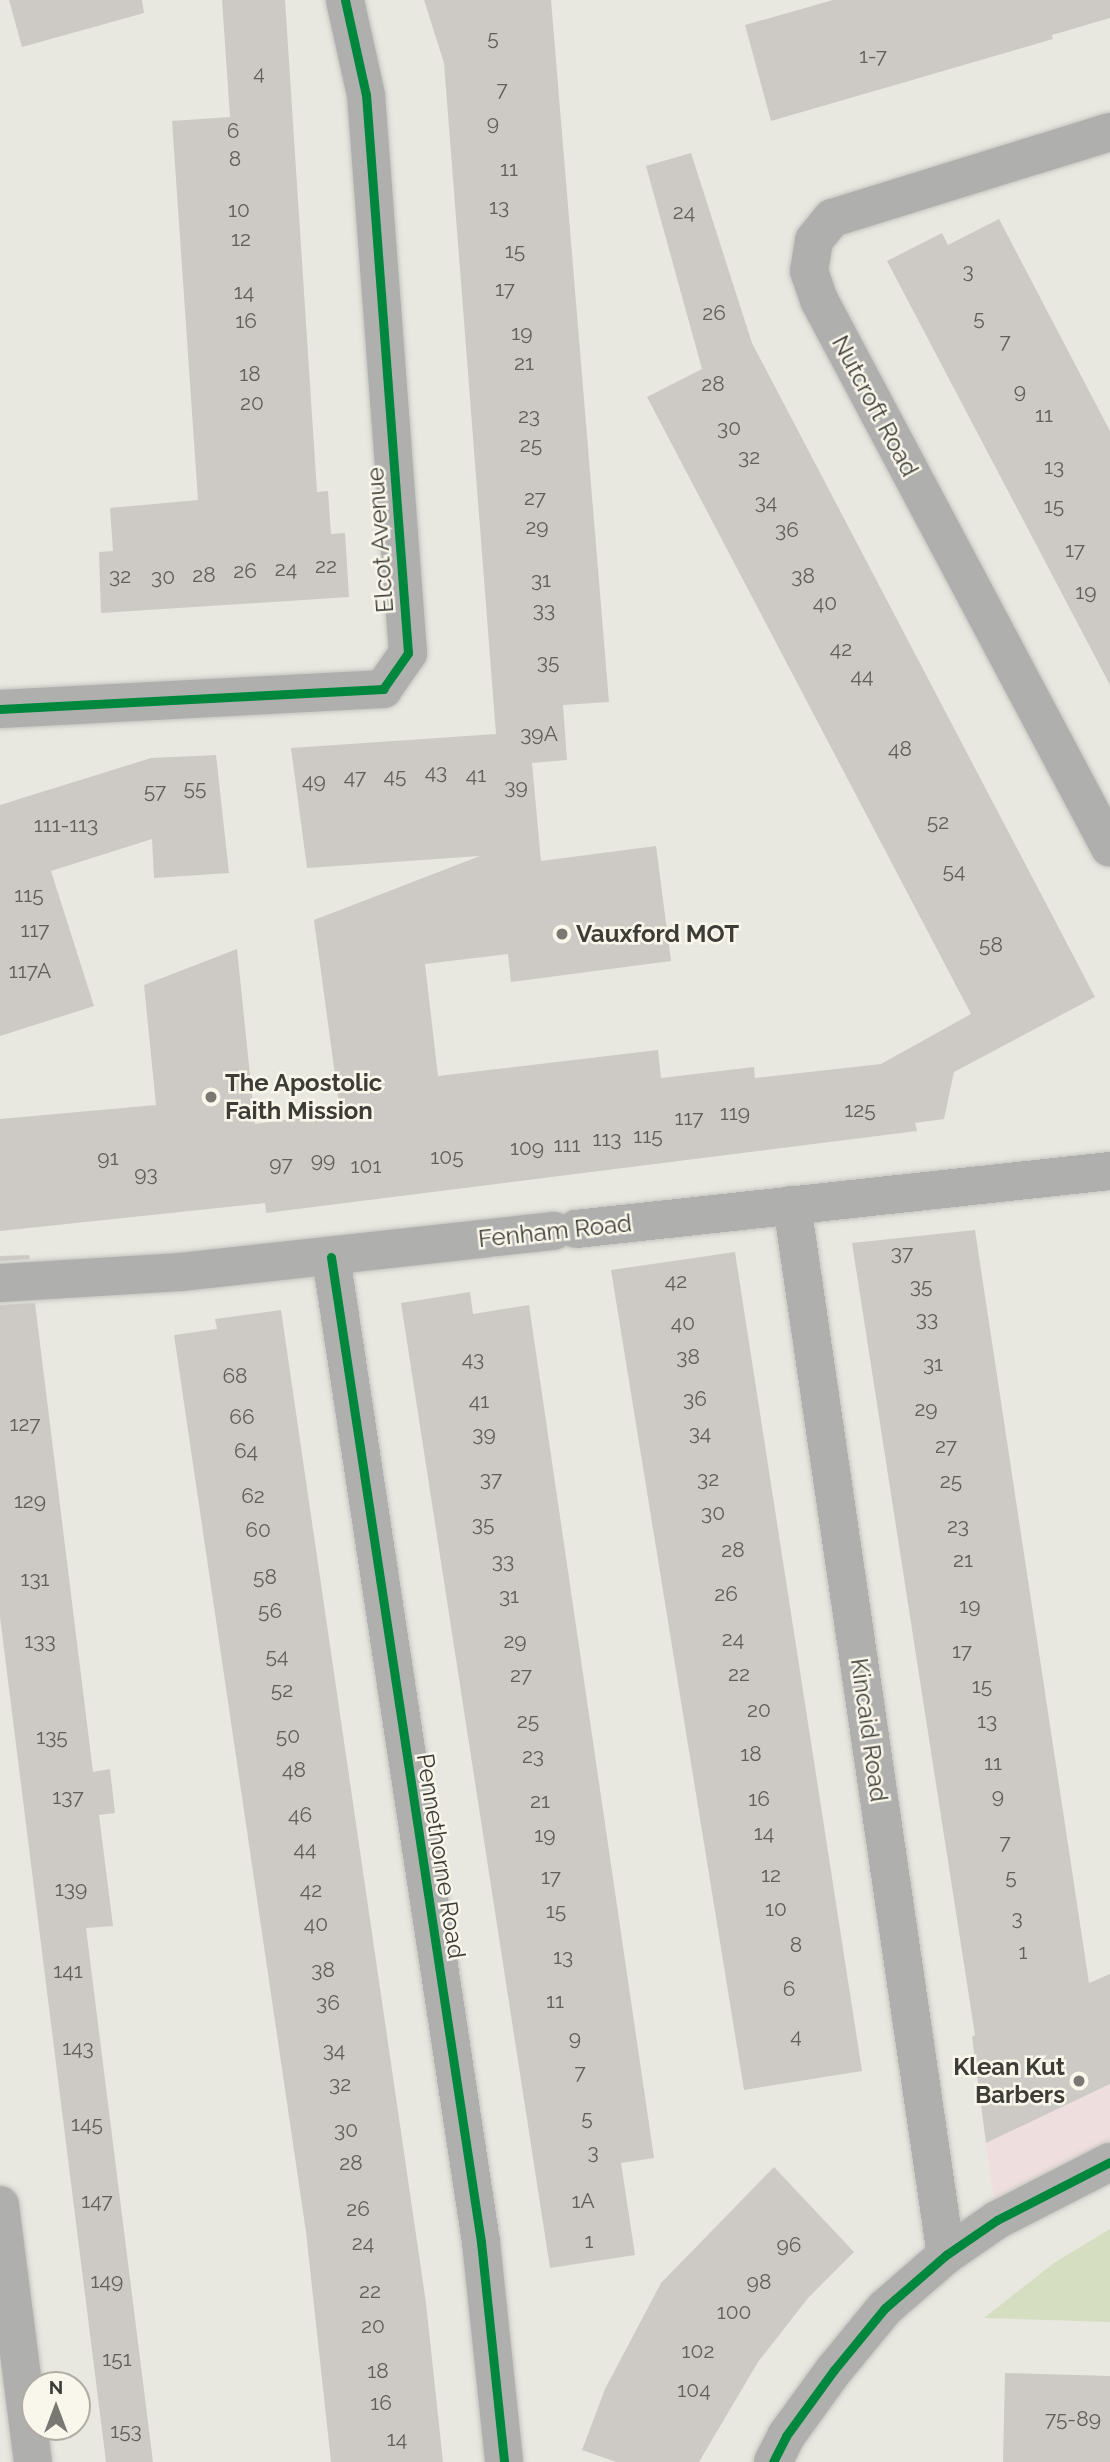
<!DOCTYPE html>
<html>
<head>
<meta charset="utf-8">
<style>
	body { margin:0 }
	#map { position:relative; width:1110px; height:2462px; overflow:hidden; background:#e8e7e0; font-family:Raleway,sans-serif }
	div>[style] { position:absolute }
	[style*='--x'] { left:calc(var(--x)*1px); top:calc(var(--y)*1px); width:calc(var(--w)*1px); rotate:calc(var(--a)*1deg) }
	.commercial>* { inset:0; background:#eedfde }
	.green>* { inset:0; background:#d5dec0 }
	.building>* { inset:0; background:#cdcac6 }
	.roads { filter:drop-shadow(0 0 2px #c5c4bf) drop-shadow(0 0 2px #c5c4bf) }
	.minor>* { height:38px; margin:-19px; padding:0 19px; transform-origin:19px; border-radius:19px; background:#afb0ae }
	.tertiary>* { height:38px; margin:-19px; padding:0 19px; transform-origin:19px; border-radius:19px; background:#afb0ae }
	.cycleway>* { height:9px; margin:-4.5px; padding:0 4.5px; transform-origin:4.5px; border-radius:4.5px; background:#00873e }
	.dots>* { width:19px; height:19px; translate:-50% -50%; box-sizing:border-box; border:4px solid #f9f7eb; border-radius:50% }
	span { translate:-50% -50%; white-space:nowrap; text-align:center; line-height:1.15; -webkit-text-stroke:5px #f9f7eb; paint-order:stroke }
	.number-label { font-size:21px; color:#61605b }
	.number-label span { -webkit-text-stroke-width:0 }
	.street-label { font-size:24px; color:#3d3c37 }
	.poi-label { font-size:24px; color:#3d3c37; font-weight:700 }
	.left { translate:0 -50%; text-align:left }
	.right { translate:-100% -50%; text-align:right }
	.north { position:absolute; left:21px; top:2371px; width:70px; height:70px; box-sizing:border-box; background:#f9f7eb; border:2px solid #aeaca3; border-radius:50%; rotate:0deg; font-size:19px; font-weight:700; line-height:28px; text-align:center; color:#3d3c37 }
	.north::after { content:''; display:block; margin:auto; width:24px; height:32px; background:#797872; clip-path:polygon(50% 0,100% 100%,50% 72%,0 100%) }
</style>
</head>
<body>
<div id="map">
	<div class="commercial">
		<i style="clip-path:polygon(1110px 2084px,1110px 2162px,997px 2220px,986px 2143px)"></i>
	</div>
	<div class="green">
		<i style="clip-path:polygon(1110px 2229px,1110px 2322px,984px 2318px,1054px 2263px)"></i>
	</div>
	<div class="building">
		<i style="clip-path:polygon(9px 0,142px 0,144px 13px,22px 47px)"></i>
		<i style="clip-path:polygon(222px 0,285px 0,317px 492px,328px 491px,331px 534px,345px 533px,349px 597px,101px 613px,99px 552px,113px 551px,110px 508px,198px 500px,172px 121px,230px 117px)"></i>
		<i style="clip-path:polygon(424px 0,551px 0,609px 702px,563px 705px,567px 760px,532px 763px,541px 861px,656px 846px,671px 961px,511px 982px,508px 954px,425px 964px,438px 1076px,658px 1050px,661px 1078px,754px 1067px,755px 1078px,881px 1064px,971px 1014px,647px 397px,702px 369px,646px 166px,691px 153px,752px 343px,1095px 997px,954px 1072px,944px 1119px,915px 1123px,917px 1131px,266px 1213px,265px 1203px,0 1231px,0 1119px,156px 1105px,144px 985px,237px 949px,255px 1124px,340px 1112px,314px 920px,480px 856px,307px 868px,291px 748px,496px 734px,444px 63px)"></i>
		<i style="clip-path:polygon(833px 0,1110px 0,1110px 18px,1052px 35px,1053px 39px,771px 121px,745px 25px)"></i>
		<i style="clip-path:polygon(999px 219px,1110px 431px,1110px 685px,887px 261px,942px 233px,948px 245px)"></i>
		<i style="clip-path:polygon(216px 755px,229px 873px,154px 878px,152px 839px,51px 871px,94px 1006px,0 1036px,0 805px,151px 758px)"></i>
		<i style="clip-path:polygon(975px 1230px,1089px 1983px,1110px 1974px,1110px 2084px,986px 2143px,972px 2037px,975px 2035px,852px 1243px)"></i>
		<i style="clip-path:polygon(735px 1252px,862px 2071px,744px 2090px,611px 1270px)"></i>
		<i style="clip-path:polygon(29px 1255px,30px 1259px,0 1261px,0 1256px)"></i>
		<i style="clip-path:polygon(470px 1292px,473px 1314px,529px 1305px,654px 2158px,621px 2163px,635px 2255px,550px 2268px,401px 1303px)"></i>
		<i style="clip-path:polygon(35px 1303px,93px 1772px,110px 1769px,115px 1813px,99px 1815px,113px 1926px,86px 1928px,153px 2462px,106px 2462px,0 1617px,0 1305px)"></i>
		<i style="clip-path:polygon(281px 1310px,426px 2303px,443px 2462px,331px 2462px,306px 2232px,174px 1335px,217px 1329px,215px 1319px)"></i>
		<i style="clip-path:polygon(774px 2167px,854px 2252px,808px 2298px,758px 2362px,699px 2462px,616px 2462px,582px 2450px,605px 2389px,661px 2283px)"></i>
		<i style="clip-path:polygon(1005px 2373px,1110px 2376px,1110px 2462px,1003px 2462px)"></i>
	</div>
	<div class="roads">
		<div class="minor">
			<i style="--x:1110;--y:132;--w:291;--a:162.8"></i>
			<i style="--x:832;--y:218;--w:28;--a:129"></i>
			<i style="--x:814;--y:240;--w:31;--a:99"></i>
			<i style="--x:809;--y:271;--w:31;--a:71"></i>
			<i style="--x:819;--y:300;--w:620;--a:62.03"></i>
			<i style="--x:0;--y:709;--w:384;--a:-3"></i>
			<i style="--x:383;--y:689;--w:44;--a:-55.2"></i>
			<i style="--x:408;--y:653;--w:560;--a:-94.3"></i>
			<i style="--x:366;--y:95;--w:97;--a:-102.5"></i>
			<i style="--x:792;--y:1205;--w:1061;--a:81.66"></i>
			<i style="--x:576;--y:1229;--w:537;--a:-6.2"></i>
			<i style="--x:331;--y:1257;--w:996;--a:81.34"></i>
			<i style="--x:481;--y:2242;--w:221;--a:84"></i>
			<i style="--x:0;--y:1283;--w:181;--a:-3.5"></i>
			<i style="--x:181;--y:1272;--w:375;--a:-6.3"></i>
			<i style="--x:0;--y:2205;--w:259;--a:82.7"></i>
		</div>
		<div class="tertiary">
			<i style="--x:773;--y:2462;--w:29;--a:-63"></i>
			<i style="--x:786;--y:2436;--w:82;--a:-54"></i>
			<i style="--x:834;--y:2370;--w:80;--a:-50.6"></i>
			<i style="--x:885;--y:2308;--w:81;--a:-41"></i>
			<i style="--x:946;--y:2255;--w:62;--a:-34.5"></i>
			<i style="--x:997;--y:2220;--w:127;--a:-27.2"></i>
		</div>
	</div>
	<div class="cycleway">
		<i style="--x:0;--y:709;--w:384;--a:-3"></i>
		<i style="--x:383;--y:689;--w:44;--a:-55.2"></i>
		<i style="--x:408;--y:653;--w:560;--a:-94.3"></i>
		<i style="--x:366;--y:95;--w:97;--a:-102.5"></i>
		<i style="--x:331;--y:1257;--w:996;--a:81.34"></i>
		<i style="--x:481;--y:2242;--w:221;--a:84"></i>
		<i style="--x:773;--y:2462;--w:29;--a:-63"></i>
		<i style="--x:786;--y:2436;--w:82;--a:-54"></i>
		<i style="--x:834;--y:2370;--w:80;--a:-50.6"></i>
		<i style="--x:885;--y:2308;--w:81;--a:-41"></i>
		<i style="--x:946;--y:2255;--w:62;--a:-34.5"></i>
		<i style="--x:997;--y:2220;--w:127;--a:-27.2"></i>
	</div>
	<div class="dots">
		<i style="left:562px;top:934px;background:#797872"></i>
		<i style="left:211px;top:1097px;background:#797872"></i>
		<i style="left:1079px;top:2081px;background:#797872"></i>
	</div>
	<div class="number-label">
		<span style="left:493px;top:38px">5</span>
		<span style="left:873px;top:56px">1-7</span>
		<span style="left:259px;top:73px">4</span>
		<span style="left:502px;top:89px">7</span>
		<span style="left:493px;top:123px">9</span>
		<span style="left:233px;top:131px">6</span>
		<span style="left:235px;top:159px">8</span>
		<span style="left:509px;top:169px">11</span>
		<span style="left:499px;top:207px">13</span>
		<span style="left:239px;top:210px">10</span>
		<span style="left:684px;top:212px">24</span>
		<span style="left:241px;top:239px">12</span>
		<span style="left:515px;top:251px">15</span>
		<span style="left:968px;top:271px">3</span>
		<span style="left:505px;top:289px">17</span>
		<span style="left:244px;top:292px">14</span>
		<span style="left:714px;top:313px">26</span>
		<span style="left:979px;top:318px">5</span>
		<span style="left:246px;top:321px">16</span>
		<span style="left:522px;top:333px">19</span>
		<span style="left:1005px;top:341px">7</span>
		<span style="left:524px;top:363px">21</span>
		<span style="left:250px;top:374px">18</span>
		<span style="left:713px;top:384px">28</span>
		<span style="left:1020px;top:391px">9</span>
		<span style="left:252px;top:403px">20</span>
		<span style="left:1044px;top:415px">11</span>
		<span style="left:529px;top:416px">23</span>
		<span style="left:729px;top:428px">30</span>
		<span style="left:531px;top:445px">25</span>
		<span style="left:749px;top:457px">32</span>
		<span style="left:1054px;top:467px">13</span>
		<span style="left:535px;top:498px">27</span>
		<span style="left:766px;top:502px">34</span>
		<span style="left:1054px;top:506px">15</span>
		<span style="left:537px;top:527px">29</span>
		<span style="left:787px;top:530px">36</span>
		<span style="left:1075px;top:550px">17</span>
		<span style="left:326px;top:566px">22</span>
		<span style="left:286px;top:569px">24</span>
		<span style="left:245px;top:571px">26</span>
		<span style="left:204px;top:575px">28</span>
		<span style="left:120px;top:576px">32</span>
		<span style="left:803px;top:576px">38</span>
		<span style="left:163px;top:577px">30</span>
		<span style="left:541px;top:580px">31</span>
		<span style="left:1086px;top:592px">19</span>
		<span style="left:825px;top:603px">40</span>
		<span style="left:544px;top:610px">33</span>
		<span style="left:841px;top:649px">42</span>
		<span style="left:548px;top:662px">35</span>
		<span style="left:862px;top:676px">44</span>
		<span style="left:539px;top:734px">39A</span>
		<span style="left:900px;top:749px">48</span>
		<span style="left:436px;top:772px">43</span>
		<span style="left:476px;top:775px">41</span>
		<span style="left:395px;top:776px">45</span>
		<span style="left:355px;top:777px">47</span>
		<span style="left:314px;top:781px">49</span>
		<span style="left:516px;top:787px">39</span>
		<span style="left:195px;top:788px">55</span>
		<span style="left:155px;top:791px">57</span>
		<span style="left:938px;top:822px">52</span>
		<span style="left:66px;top:825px">111-113</span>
		<span style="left:954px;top:871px">54</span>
		<span style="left:29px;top:895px">115</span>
		<span style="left:35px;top:930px">117</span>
		<span style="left:991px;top:945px">58</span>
		<span style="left:30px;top:971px">117A</span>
		<span style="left:860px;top:1110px">125</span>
		<span style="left:735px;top:1113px">119</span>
		<span style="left:689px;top:1118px">117</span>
		<span style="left:648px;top:1136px">115</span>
		<span style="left:607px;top:1139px">113</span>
		<span style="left:567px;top:1145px">111</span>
		<span style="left:527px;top:1148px">109</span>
		<span style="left:447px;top:1157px">105</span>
		<span style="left:108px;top:1158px">91</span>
		<span style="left:323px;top:1160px">99</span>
		<span style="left:281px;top:1164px">97</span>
		<span style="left:366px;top:1166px">101</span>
		<span style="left:146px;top:1174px">93</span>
		<span style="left:902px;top:1253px">37</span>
		<span style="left:676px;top:1281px">42</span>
		<span style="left:921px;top:1286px">35</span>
		<span style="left:927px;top:1319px">33</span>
		<span style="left:683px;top:1323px">40</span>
		<span style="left:688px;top:1357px">38</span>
		<span style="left:473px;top:1359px">43</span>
		<span style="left:933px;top:1364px">31</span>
		<span style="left:235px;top:1376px">68</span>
		<span style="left:695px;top:1399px">36</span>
		<span style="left:479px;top:1401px">41</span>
		<span style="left:926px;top:1409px">29</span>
		<span style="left:242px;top:1417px">66</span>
		<span style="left:25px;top:1424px">127</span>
		<span style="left:700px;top:1433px">34</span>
		<span style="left:484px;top:1434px">39</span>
		<span style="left:946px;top:1446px">27</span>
		<span style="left:246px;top:1451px">64</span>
		<span style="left:491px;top:1479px">37</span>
		<span style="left:708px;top:1479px">32</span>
		<span style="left:951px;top:1481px">25</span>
		<span style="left:253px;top:1496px">62</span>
		<span style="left:30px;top:1501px">129</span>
		<span style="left:713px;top:1513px">30</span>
		<span style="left:483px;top:1524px">35</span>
		<span style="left:958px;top:1526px">23</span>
		<span style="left:258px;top:1530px">60</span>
		<span style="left:733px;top:1550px">28</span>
		<span style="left:963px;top:1560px">21</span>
		<span style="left:503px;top:1561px">33</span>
		<span style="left:265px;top:1577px">58</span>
		<span style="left:35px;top:1579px">131</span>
		<span style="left:726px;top:1594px">26</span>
		<span style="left:509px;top:1596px">31</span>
		<span style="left:970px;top:1606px">19</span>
		<span style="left:270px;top:1611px">56</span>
		<span style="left:733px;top:1639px">24</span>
		<span style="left:40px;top:1641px">133</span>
		<span style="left:515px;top:1641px">29</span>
		<span style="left:962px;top:1651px">17</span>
		<span style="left:277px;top:1656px">54</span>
		<span style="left:739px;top:1674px">22</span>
		<span style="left:521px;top:1675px">27</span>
		<span style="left:982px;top:1686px">15</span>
		<span style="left:282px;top:1690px">52</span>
		<span style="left:759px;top:1710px">20</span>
		<span style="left:528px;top:1721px">25</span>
		<span style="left:987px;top:1721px">13</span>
		<span style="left:288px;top:1736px">50</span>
		<span style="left:52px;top:1737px">135</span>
		<span style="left:751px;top:1754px">18</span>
		<span style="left:533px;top:1756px">23</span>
		<span style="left:993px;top:1763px">11</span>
		<span style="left:294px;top:1770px">48</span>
		<span style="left:998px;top:1796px">9</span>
		<span style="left:68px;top:1797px">137</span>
		<span style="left:759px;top:1799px">16</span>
		<span style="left:540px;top:1801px">21</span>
		<span style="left:300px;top:1815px">46</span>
		<span style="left:764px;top:1833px">14</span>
		<span style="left:545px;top:1835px">19</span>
		<span style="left:1005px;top:1842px">7</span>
		<span style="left:305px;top:1849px">44</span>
		<span style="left:771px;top:1875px">12</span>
		<span style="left:551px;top:1877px">17</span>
		<span style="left:1011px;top:1877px">5</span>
		<span style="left:71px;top:1889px">139</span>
		<span style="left:311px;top:1890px">42</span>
		<span style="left:776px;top:1909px">10</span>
		<span style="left:556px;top:1911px">15</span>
		<span style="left:1017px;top:1918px">3</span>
		<span style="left:316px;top:1924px">40</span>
		<span style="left:796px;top:1945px">8</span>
		<span style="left:1023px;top:1952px">1</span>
		<span style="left:563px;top:1957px">13</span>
		<span style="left:323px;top:1970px">38</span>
		<span style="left:68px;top:1971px">141</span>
		<span style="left:789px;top:1989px">6</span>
		<span style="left:555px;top:2001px">11</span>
		<span style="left:328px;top:2003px">36</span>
		<span style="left:796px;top:2036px">4</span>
		<span style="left:575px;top:2038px">9</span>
		<span style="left:78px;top:2048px">143</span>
		<span style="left:334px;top:2050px">34</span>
		<span style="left:580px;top:2072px">7</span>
		<span style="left:340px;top:2084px">32</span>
		<span style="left:587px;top:2118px">5</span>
		<span style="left:87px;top:2124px">145</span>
		<span style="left:346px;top:2130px">30</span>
		<span style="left:593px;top:2152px">3</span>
		<span style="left:351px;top:2163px">28</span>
		<span style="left:97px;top:2201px">147</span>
		<span style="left:583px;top:2201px">1A</span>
		<span style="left:358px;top:2209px">26</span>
		<span style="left:589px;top:2241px">1</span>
		<span style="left:363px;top:2243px">24</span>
		<span style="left:789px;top:2245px">96</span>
		<span style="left:107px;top:2281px">149</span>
		<span style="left:759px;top:2282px">98</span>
		<span style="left:370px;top:2291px">22</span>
		<span style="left:734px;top:2312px">100</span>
		<span style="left:373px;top:2326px">20</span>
		<span style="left:698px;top:2351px">102</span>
		<span style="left:117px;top:2359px">151</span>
		<span style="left:378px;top:2371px">18</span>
		<span style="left:694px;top:2390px">104</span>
		<span style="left:381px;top:2403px">16</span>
		<span style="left:1073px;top:2419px">75-89</span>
		<span style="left:126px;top:2431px">153</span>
		<span style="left:397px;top:2439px">14</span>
	</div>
	<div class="street-label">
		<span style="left:875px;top:406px;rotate:62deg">Nutcroft Road</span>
		<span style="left:380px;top:540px;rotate:-94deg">Elcot Avenue</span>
		<span style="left:555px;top:1231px;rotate:-6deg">Fenham Road</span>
		<span style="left:869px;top:1730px;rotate:82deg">Kincaid Road</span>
		<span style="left:441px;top:1856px;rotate:81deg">Pennethorne Road</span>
	</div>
	<div class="poi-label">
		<span class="left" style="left:576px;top:934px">Vauxford MOT</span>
		<span class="left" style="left:225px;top:1097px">The Apostolic<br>Faith Mission</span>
		<span class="right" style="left:1065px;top:2081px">Klean Kut<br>Barbers</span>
	</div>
	<div class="north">N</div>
</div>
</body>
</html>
